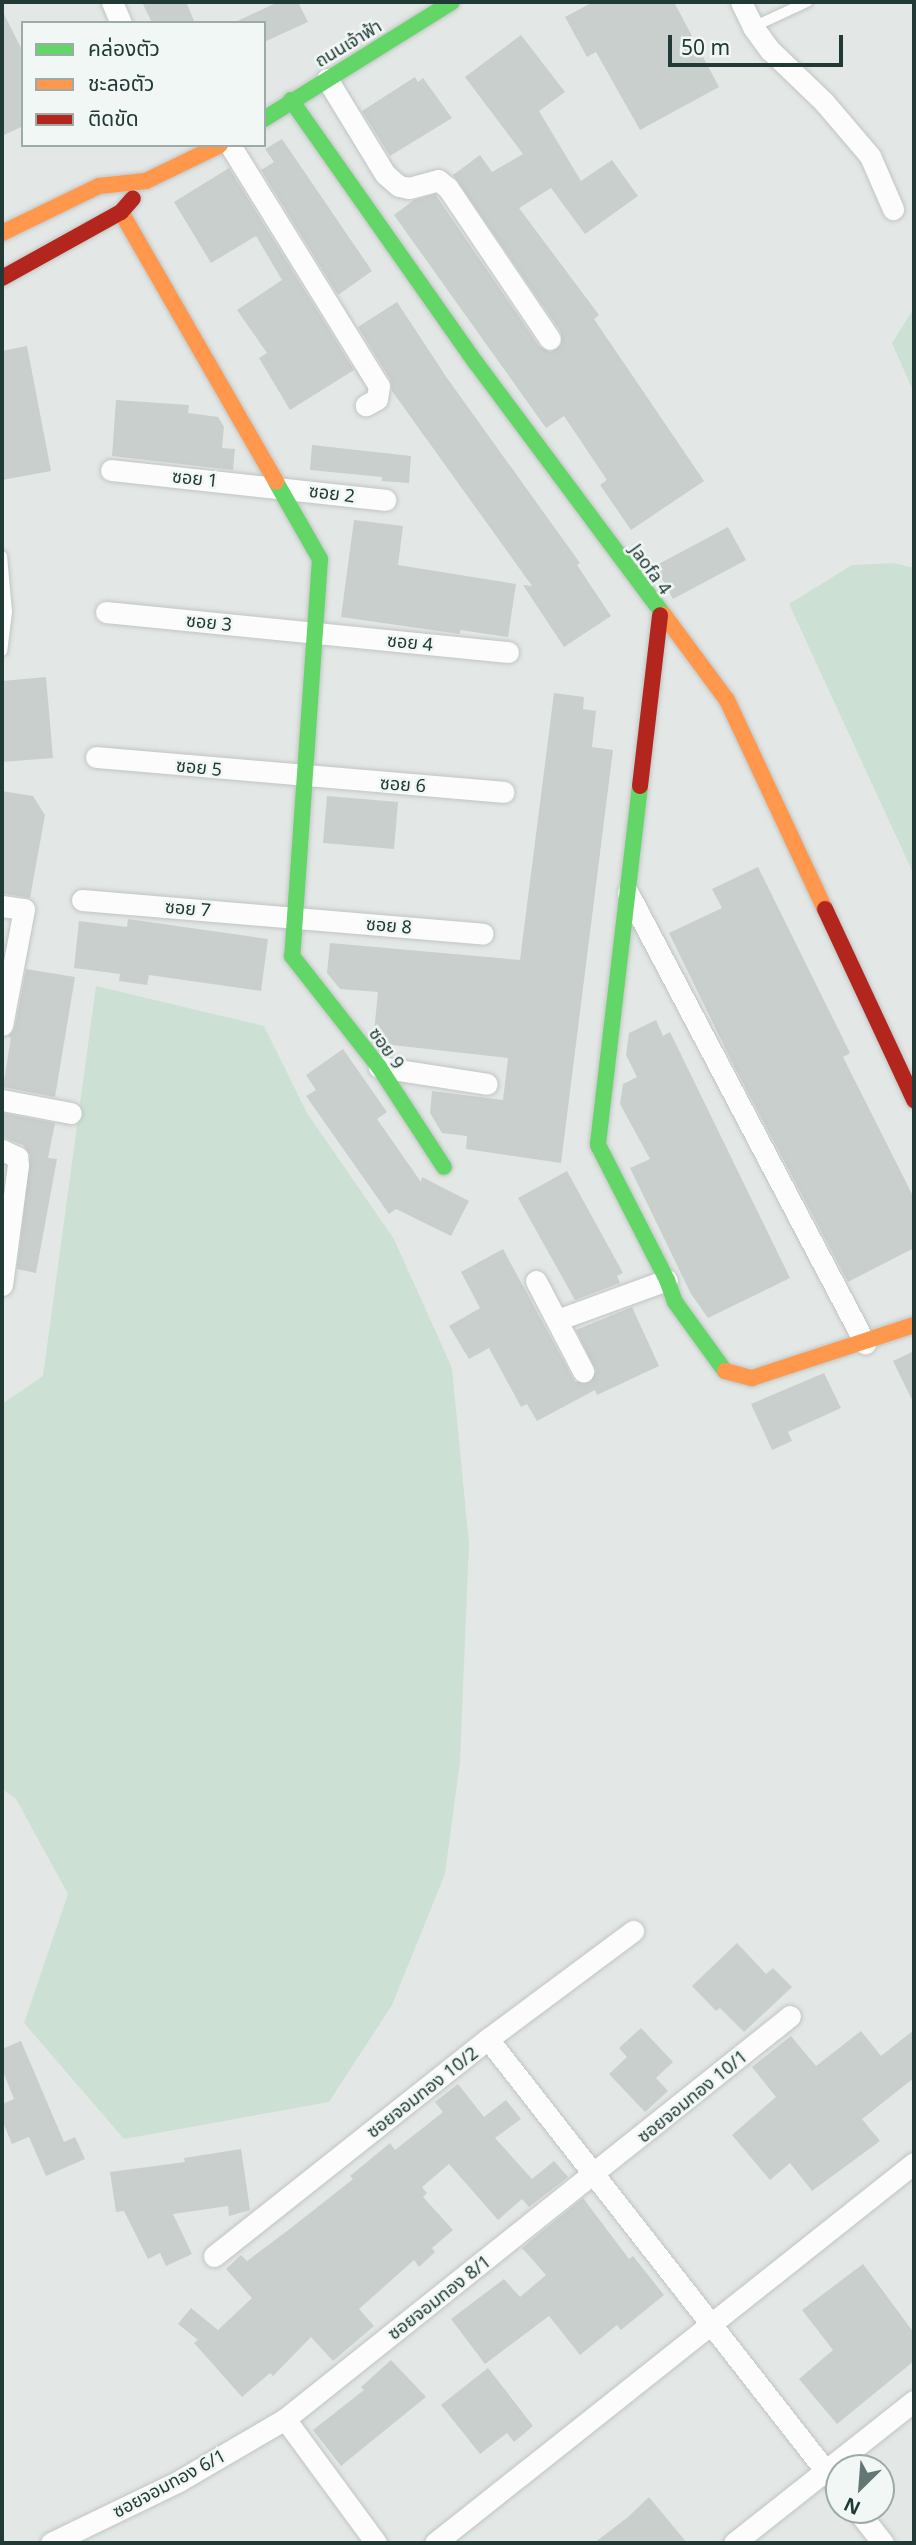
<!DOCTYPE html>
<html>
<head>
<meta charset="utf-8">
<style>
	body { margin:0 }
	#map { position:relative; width:916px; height:2545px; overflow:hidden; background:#e3e8e6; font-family:"Noto Sans","Noto Sans Thai",sans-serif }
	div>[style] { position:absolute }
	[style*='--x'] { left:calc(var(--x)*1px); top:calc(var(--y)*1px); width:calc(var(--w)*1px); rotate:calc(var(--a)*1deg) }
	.green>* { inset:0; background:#cce1d4 }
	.building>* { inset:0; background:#c9cfcd }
	.roads { filter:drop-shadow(0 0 2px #c0c5c3) drop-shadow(0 0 2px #c0c5c3) }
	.lane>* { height:10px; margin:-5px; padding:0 5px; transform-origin:5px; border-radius:5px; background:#fbfcfb }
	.street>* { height:21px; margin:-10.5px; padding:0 10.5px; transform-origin:10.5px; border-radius:10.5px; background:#fbfcfb }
	.fast>* { height:16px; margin:-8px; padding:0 8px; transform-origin:8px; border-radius:8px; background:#63d668 }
	.slow>* { height:16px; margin:-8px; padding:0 8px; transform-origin:8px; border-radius:8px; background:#ff974d }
	.jam>* { height:16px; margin:-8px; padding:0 8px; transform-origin:8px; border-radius:8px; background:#b3261e }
	span { translate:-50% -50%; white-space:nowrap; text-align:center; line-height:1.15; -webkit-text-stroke:5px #f0f7f4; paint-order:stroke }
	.street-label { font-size:18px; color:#213a36 }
	.frame { position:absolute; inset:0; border:4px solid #213a36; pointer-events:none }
	.legend { position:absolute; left:21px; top:21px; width:245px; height:126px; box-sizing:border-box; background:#f0f7f4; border:2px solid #9daba8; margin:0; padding:9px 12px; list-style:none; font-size:21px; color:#213a36 }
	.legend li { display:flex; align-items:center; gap:14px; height:35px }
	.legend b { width:35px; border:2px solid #9daba8 }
	.north { position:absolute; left:825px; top:2454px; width:70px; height:70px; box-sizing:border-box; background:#f0f7f4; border:2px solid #9daba8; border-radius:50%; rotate:205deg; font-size:19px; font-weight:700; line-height:28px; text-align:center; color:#213a36 }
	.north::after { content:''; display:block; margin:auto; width:24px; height:32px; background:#657774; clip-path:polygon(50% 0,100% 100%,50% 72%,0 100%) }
	.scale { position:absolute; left:668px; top:35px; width:175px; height:32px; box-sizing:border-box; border:4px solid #213a36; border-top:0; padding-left:9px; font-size:21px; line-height:24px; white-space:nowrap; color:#213a36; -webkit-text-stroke:5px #f0f7f4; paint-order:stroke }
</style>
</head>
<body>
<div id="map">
	<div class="green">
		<i style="clip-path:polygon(914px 308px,914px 393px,892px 343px)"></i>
		<i style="clip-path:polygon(894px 563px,914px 568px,914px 875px,789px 604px,852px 565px)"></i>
		<i style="clip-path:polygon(96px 986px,264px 1026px,307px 1113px,394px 1239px,452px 1368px,469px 1543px,460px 1762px,445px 1874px,392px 2005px,329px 2102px,124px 2139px,24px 2023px,68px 1894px,16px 1799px,2px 1789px,2px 1404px,43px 1376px)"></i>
	</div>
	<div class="building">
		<i style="clip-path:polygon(142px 2px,186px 2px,195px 23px,152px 23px)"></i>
		<i style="clip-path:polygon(278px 2px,298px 2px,308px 22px,264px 42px,264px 23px,233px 23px)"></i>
		<i style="clip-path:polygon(593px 2px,674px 2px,719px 87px,640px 130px,596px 52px,587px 57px,565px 17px)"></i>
		<i style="clip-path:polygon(2px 10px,23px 52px,23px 126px,2px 136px)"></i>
		<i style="clip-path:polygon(521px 35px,565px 92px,539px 111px,581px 181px,612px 160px,638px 196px,585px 234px,551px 188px,519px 208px,599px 315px,594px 319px,704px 481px,631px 530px,600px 485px,607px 480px,564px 416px,546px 428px,394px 215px,414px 200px,435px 194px,539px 346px,550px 352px,561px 345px,561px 332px,453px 175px,480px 155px,492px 172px,523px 154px,465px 77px)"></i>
		<i style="clip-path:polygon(415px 77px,418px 82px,423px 78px,452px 118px,390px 156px,362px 111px)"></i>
		<i style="clip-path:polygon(282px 139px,372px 271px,338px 295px,261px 170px,274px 162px,265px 149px)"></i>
		<i style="clip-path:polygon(229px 168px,354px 370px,290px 410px,259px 358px,267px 353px,237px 310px,282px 280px,256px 236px,211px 263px,174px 202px)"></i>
		<i style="clip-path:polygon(397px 302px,447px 378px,580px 563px,577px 565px,611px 616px,564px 647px,523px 585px,532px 586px,392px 391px,390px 379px,358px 327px)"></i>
		<i style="clip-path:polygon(27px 346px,51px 471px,2px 480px,2px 351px)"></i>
		<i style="clip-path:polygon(116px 400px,189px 405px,188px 413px,218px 417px,224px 427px,222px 448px,235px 449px,233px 470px,112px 456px)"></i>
		<i style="clip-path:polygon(312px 445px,411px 456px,409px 483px,382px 481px,382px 477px,310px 470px)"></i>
		<i style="clip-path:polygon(354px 520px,403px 526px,398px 565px,516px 584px,508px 637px,460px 630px,460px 634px,341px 617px)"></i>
		<i style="clip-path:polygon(728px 527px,746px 560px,673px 599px,655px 566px)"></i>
		<i style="clip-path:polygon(46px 677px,53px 758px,2px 762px,2px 681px)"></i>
		<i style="clip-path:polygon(554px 693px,584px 697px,583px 709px,596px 711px,592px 747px,613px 750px,561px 1163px,466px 1149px,467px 1136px,442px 1133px,430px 1113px,432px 1091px,503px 1100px,508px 1058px,383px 1044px,374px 1032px,378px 992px,340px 989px,327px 973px,330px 943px,520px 960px)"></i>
		<i style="clip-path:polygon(2px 791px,33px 796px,45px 815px,30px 898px,2px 893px)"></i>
		<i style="clip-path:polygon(327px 796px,398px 802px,394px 849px,323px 843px)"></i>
		<i style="clip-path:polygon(758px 867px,850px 1053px,843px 1057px,914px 1198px,914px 1248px,848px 1282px,734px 1066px,669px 933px,722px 908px,712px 889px)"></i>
		<i style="clip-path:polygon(128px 919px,268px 939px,261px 991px,149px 975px,147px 985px,119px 981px,120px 974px,74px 968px,79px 921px,127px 927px)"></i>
		<i style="clip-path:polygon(26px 969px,75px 977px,55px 1097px,3px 1087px,11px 1037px,8px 1037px,15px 1027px)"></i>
		<i style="clip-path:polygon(656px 1020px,663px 1036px,670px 1032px,790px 1278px,708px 1318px,691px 1294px,630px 1168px,650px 1159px,620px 1104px,623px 1084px,637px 1077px,626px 1055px,629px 1033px)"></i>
		<i style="clip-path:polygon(343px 1049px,387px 1112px,377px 1119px,421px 1182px,422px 1177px,469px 1201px,451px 1236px,396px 1209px,389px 1214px,306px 1096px,316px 1090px,306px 1075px)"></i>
		<i style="clip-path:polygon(2px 1113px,55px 1123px,48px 1158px,57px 1159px,36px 1273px,17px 1269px,30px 1155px,23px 1145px,2px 1137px)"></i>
		<i style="clip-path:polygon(567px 1171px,623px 1273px,617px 1276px,620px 1283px,575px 1300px,518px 1198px)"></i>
		<i style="clip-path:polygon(503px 1249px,575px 1382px,590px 1382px,596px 1371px,576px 1330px,632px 1307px,659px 1366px,597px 1395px,595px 1390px,537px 1421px,527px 1404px,521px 1407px,489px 1348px,469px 1359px,449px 1326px,480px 1308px,461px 1272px)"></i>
		<i style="clip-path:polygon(914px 1351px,914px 1404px,893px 1361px)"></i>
		<i style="clip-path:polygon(824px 1373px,841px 1408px,788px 1432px,792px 1441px,772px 1450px,751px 1404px)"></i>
		<i style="clip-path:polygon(737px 1943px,766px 1974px,773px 1968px,792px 1987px,744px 2032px,720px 2008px,716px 2011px,692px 1986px)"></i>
		<i style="clip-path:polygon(641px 2028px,673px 2062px,656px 2078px,668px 2091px,645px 2112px,609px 2074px,627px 2057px,619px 2048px)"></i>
		<i style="clip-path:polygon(914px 2030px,914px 2078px,862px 2119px,880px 2141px,812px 2191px,790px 2163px,770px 2180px,732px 2135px,776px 2097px,752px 2067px,791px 2036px,816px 2066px,861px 2031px,881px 2056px)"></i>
		<i style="clip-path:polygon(21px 2041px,64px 2142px,75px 2137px,85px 2159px,46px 2176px,29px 2137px,12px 2144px,2px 2120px,2px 2104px,14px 2099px,2px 2069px,2px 2049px)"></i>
		<i style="clip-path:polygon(458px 2084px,484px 2117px,506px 2100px,521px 2119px,495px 2138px,532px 2179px,554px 2161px,568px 2177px,529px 2207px,522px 2199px,498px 2220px,449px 2164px,422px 2187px,427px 2193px,423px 2197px,453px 2230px,432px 2248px,435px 2252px,419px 2267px,414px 2260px,359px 2309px,374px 2326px,333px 2361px,311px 2337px,273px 2376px,270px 2373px,242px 2397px,194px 2343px,198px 2340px,178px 2324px,191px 2308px,218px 2330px,252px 2298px,226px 2269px,241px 2255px,247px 2261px,291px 2228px,353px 2179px,350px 2176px,390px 2143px,395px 2150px,443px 2112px,435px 2102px)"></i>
		<i style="clip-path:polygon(241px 2149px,250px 2210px,229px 2216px,228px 2206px,173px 2214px,192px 2254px,166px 2266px,160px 2253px,148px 2259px,124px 2211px,116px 2212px,110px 2172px,185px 2162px,184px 2158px)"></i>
		<i style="clip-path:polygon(583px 2198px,629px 2259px,633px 2256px,664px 2295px,621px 2330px,617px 2325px,580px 2355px,549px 2316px,485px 2364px,451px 2319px,504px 2279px,520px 2297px,546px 2275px,522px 2248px)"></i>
		<i style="clip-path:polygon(863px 2264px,914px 2333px,914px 2361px,837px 2424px,799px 2379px,833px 2350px,802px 2310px)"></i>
		<i style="clip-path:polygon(391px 2360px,426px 2397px,341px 2466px,313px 2430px,364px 2390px,361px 2387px)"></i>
		<i style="clip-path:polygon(488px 2368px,533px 2426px,514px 2442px,507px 2433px,480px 2454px,441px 2405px)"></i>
		<i style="clip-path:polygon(649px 2497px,687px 2543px,594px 2543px,628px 2517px)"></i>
	</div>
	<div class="roads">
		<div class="lane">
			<i style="--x:753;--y:27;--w:60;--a:-24.8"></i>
			<i style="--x:2;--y:556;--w:56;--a:84.9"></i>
			<i style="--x:7;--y:612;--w:39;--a:97"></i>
		</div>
		<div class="street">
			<i style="--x:112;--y:2;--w:23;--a:67"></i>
			<i style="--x:741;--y:2;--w:28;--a:64"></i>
			<i style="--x:753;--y:27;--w:29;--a:54"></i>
			<i style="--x:770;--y:50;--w:75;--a:43.9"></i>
			<i style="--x:824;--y:102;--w:71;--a:49.6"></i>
			<i style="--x:870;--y:156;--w:58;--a:66.5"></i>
			<i style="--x:327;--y:79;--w:111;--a:58.6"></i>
			<i style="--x:385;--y:174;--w:18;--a:41"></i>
			<i style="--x:399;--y:186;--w:10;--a:11"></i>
			<i style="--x:409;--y:188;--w:30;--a:-15"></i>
			<i style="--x:438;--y:180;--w:13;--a:39"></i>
			<i style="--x:448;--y:188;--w:182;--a:56"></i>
			<i style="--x:230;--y:145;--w:283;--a:58.3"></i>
			<i style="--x:379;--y:386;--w:13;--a:99"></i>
			<i style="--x:377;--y:399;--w:13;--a:151"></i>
			<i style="--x:111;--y:470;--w:276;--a:6.2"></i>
			<i style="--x:106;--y:612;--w:404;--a:5.7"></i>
			<i style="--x:96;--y:757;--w:409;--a:4.9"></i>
			<i style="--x:628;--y:893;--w:509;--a:62.23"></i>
			<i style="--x:82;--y:900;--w:402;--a:4.8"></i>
			<i style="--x:2;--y:906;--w:22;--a:8"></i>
			<i style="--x:24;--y:909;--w:118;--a:100.7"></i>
			<i style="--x:379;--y:1067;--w:109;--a:8.9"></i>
			<i style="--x:2;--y:1100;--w:70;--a:10.7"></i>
			<i style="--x:2;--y:1150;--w:17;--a:25"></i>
			<i style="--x:17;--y:1157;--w:8;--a:83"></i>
			<i style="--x:18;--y:1165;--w:121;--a:97.6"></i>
			<i style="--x:536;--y:1281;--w:102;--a:62.4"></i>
			<i style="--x:557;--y:1320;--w:117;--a:-20"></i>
			<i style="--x:488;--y:2039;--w:570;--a:51.98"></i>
			<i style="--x:214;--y:2256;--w:350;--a:-38.4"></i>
			<i style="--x:488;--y:2039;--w:181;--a:-36.7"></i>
			<i style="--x:285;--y:2419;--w:154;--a:53.7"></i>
			<i style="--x:857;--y:2510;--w:42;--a:51.8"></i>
			<i style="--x:51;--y:2543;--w:142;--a:-25.8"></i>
			<i style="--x:179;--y:2481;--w:123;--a:-30.3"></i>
			<i style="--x:285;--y:2419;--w:646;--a:-38.59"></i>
			<i style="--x:435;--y:2543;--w:611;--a:-38.43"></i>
			<i style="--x:734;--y:2543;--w:229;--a:-38.3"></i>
		</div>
		<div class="fast">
			<i style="--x:291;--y:100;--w:322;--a:54.9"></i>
			<i style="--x:476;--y:363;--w:314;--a:53.3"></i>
			<i style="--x:264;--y:119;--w:221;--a:-31.9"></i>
			<i style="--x:276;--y:482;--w:89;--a:60.3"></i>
			<i style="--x:320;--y:559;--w:398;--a:94"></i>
			<i style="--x:292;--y:956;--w:141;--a:51.9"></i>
			<i style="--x:379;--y:1067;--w:119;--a:57"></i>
			<i style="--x:640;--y:786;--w:361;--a:96.7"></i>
			<i style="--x:598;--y:1145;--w:152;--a:62.9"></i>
			<i style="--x:667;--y:1280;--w:23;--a:70"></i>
			<i style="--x:675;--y:1302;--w:85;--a:54.1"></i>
		</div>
		<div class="slow">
			<i style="--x:121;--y:212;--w:311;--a:60.1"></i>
			<i style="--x:2;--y:233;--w:108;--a:-25.9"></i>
			<i style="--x:99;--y:186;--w:47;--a:-6.1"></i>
			<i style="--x:146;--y:181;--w:82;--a:-25.9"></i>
			<i style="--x:664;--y:615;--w:106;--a:53.5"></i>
			<i style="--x:727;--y:700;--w:231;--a:64.9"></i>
			<i style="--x:725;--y:1371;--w:28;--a:15"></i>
			<i style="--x:752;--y:1378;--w:170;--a:-18.1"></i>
		</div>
		<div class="jam">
			<i style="--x:2;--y:278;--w:136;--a:-29"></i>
			<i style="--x:121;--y:212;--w:18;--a:-49"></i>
			<i style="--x:640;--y:786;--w:172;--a:-83.3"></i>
			<i style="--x:825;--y:909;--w:211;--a:65"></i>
		</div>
	</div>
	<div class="street-label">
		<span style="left:348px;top:43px;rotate:-31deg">ถนนเจ้าฟ้า</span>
		<span style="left:195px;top:478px;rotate:6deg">ซอย 1</span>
		<span style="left:332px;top:493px;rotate:7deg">ซอย 2</span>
		<span style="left:651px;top:569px;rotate:54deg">Jaofa 4</span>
		<span style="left:209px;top:622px;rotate:6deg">ซอย 3</span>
		<span style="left:410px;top:642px;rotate:6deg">ซอย 4</span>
		<span style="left:199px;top:767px;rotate:6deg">ซอย 5</span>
		<span style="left:403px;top:784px;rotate:4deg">ซอย 6</span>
		<span style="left:188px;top:908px;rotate:5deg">ซอย 7</span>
		<span style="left:389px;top:925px;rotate:5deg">ซอย 8</span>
		<span style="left:387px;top:1048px;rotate:54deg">ซอย 9</span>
		<span style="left:422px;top:2092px;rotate:-38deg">ซอยจอมทอง 10/2</span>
		<span style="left:692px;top:2096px;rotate:-39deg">ซอยจอมทอง 10/1</span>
		<span style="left:439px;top:2297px;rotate:-38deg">ซอยจอมทอง 8/1</span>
		<span style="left:169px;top:2483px;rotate:-28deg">ซอยจอมทอง 6/1</span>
	</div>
	<div class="frame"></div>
	<ul class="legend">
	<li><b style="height:9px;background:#63d668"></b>คล่องตัว</li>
	<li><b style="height:9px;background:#ff974d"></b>ชะลอตัว</li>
	<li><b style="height:9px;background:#b3261e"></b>ติดขัด</li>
	</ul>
	<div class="north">N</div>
	<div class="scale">50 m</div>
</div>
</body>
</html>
